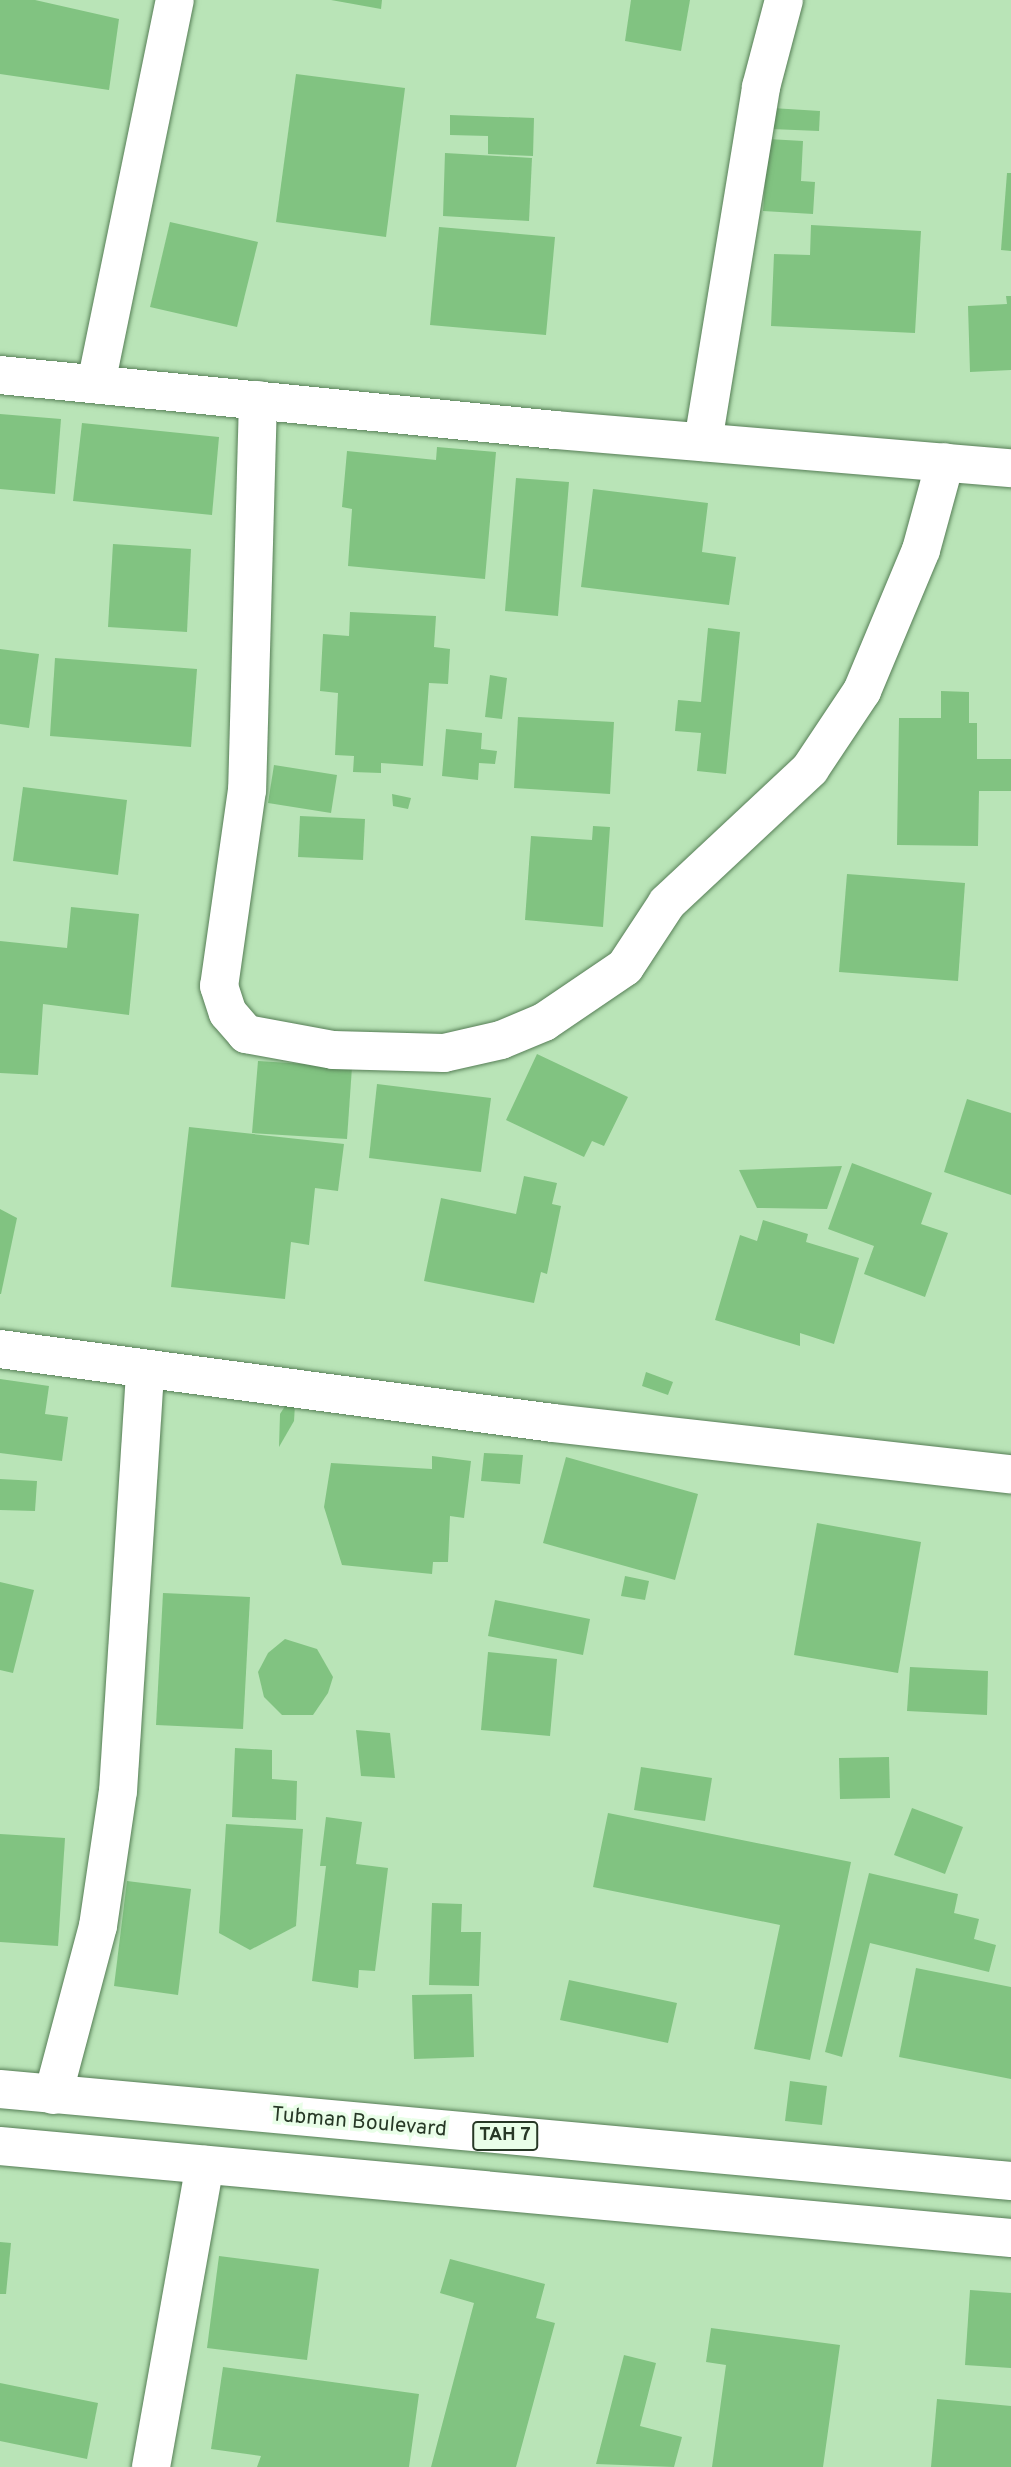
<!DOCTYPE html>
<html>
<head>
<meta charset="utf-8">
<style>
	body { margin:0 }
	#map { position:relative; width:1011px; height:2467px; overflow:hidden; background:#b9e4b7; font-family:Overpass,sans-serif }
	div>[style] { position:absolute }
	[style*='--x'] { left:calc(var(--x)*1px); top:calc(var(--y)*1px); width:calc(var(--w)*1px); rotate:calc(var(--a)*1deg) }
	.building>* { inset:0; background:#81c381 }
	.roads { filter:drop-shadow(0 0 2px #567e56) drop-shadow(0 0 2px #567e56) }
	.minor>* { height:38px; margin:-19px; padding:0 19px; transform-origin:19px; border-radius:19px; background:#fff }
	.trunk>* { height:38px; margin:-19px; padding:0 19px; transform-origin:19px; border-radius:19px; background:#fff }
	span { translate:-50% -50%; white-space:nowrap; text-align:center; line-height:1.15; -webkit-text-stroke:7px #e9fee8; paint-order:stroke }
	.shield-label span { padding:2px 5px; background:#e9fee8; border:2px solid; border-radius:5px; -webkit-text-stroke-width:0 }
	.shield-label { font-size:19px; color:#273826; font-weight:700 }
	.street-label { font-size:21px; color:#273826 }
</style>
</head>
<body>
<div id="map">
	<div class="building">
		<i style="clip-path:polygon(0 0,35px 0,119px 19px,109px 90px,0 74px)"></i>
		<i style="clip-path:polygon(331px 0,382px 0,381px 9px)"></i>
		<i style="clip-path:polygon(631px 0,690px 0,681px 51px,625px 41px)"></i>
		<i style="clip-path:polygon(296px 74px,405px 88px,386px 237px,276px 222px)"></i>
		<i style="clip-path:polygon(772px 108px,820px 111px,819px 131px,771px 129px)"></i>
		<i style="clip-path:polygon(450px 115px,534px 118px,533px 156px,488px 154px,488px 136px,450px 135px)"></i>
		<i style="clip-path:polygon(768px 139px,803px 141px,801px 181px,815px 182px,813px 214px,763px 211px)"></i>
		<i style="clip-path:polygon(445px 153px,532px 158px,529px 221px,443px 216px)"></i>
		<i style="clip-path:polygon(1007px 173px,1011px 173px,1011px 251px,1001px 250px)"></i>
		<i style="clip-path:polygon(170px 222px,258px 242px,237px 327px,150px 307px)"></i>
		<i style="clip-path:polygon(811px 225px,921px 231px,915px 333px,771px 326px,774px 254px,810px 255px)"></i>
		<i style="clip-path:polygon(439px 227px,555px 237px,546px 335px,430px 325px)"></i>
		<i style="clip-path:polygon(1006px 296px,1011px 296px,1011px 370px,970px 372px,968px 306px,1007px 304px)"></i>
		<i style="clip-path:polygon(0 414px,61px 419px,55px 494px,0 489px)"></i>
		<i style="clip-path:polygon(82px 423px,219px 437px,212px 515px,73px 501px)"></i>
		<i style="clip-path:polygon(437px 447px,496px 452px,485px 579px,348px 566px,352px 509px,342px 507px,347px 451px,436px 460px)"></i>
		<i style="clip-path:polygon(516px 478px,569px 482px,558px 616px,505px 611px)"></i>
		<i style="clip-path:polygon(593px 489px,708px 503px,702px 552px,736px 557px,729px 605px,581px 587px)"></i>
		<i style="clip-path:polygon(113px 544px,191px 549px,187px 632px,108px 627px)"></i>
		<i style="clip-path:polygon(350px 612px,436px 616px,434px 647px,450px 649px,448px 684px,429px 683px,423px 766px,381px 763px,381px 773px,353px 772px,354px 756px,335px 755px,338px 693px,320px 691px,323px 634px,349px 636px)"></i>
		<i style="clip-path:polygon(708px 628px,740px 632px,726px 774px,697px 771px,701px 733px,675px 731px,678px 700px,701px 702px)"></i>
		<i style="clip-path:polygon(0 649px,39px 654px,29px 728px,0 724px)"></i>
		<i style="clip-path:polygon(55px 658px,197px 669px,191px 747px,50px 736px)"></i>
		<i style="clip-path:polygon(490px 675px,507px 678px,502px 719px,485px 717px)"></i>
		<i style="clip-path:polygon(941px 691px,969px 692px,969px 723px,977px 723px,977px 759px,1011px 759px,1011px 791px,979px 791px,978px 846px,897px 845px,899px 718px,941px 718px)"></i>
		<i style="clip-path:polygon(518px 717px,614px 722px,610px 794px,514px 788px)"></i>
		<i style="clip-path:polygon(446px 729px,482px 733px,481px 749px,497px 751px,495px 764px,479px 763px,478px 780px,442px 776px)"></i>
		<i style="clip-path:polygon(274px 765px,337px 775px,331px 813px,268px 803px)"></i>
		<i style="clip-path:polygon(23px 787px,127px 800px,118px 875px,13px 861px)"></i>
		<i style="clip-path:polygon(392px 794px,411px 798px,408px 809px,393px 806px)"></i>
		<i style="clip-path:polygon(300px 816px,365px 819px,363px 860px,298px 857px)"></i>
		<i style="clip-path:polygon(593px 826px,610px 827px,603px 927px,525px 920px,531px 836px,592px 840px)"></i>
		<i style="clip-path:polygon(847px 874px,965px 883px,958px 981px,839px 972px)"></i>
		<i style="clip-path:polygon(71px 907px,139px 914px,129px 1015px,43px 1004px,38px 1075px,0 1073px,0 941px,67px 948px)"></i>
		<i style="clip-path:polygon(537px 1054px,628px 1097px,604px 1146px,592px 1141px,584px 1157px,506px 1120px)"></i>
		<i style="clip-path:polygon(258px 1061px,352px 1067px,347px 1139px,252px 1133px)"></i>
		<i style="clip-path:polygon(377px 1084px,491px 1098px,481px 1172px,369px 1158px)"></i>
		<i style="clip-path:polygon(967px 1099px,1011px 1113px,1011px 1195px,944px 1172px)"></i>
		<i style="clip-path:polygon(189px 1127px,344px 1144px,338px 1191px,315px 1188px,309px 1245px,291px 1242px,285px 1299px,171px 1287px)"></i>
		<i style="clip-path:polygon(852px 1163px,932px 1193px,921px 1224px,948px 1233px,925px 1297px,864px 1274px,874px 1246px,828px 1229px)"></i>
		<i style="clip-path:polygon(842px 1166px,827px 1209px,757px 1208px,739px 1170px)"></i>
		<i style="clip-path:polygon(524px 1176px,557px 1183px,552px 1204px,561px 1206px,547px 1274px,541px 1272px,534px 1303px,424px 1281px,441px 1198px,516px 1214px)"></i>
		<i style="clip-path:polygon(0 1209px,17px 1218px,1px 1294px,0 1294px)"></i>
		<i style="clip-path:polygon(763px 1220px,808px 1234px,806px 1242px,859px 1258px,834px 1344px,800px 1333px,800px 1346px,715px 1320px,740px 1235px,757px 1241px)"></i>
		<i style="clip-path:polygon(646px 1372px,673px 1382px,668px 1395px,642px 1386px)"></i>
		<i style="clip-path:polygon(0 1379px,49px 1386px,45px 1414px,68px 1417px,62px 1461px,0 1453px)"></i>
		<i style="clip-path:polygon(296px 1389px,294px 1421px,279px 1447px,280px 1414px)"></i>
		<i style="clip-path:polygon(484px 1453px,523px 1455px,520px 1484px,481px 1481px)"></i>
		<i style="clip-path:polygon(432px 1456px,471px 1461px,464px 1518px,450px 1516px,448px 1562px,433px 1562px,432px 1574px,342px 1565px,324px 1507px,331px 1463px,432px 1469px)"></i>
		<i style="clip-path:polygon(566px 1457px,698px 1494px,675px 1580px,543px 1543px)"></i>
		<i style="clip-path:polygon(0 1479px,37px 1481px,35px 1511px,0 1510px)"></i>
		<i style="clip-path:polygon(817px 1523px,921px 1542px,898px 1673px,794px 1655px)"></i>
		<i style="clip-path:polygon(625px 1576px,649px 1581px,645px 1600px,621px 1596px)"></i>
		<i style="clip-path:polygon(0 1582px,34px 1590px,13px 1673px,0 1670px)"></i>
		<i style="clip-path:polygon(163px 1593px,250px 1597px,243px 1729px,156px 1725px)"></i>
		<i style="clip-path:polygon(495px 1600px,590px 1619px,583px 1655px,488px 1636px)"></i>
		<i style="clip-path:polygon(285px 1639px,317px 1649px,333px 1677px,328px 1693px,313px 1715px,282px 1715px,264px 1697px,258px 1672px,268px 1653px)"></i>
		<i style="clip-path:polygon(488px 1652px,557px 1659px,550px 1736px,481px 1730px)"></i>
		<i style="clip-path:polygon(910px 1667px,988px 1671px,987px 1715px,907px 1711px)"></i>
		<i style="clip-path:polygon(356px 1730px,390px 1733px,395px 1778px,361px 1776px)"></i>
		<i style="clip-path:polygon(235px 1748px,272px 1750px,272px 1779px,297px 1781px,296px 1820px,232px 1817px)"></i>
		<i style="clip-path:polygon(889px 1757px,890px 1798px,840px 1799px,839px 1758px)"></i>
		<i style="clip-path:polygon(641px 1767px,712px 1778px,705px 1821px,634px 1810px)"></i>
		<i style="clip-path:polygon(912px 1808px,963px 1827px,945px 1874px,894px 1855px)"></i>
		<i style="clip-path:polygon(608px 1813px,851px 1862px,810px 2060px,754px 2049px,780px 1925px,593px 1887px)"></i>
		<i style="clip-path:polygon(326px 1817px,362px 1822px,356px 1864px,388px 1868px,375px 1971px,359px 1970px,358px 1988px,312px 1981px,326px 1866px,320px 1866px)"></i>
		<i style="clip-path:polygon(226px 1824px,303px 1829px,296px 1926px,250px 1950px,219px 1933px)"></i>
		<i style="clip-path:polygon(0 1834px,65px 1838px,58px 1946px,0 1942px)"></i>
		<i style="clip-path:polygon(869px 1873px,958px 1894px,954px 1913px,979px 1919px,974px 1939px,996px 1945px,989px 1972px,870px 1943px,842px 2057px,825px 2052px)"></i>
		<i style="clip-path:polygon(127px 1881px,191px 1889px,178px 1995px,114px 1986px)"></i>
		<i style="clip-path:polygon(432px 1903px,462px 1904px,461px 1932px,481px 1932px,479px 1986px,429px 1985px)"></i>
		<i style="clip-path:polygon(916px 1968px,1011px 1987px,1011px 2079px,899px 2057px)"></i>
		<i style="clip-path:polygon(569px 1980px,677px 2003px,668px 2043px,560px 2020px)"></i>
		<i style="clip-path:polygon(472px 1994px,474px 2057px,414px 2059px,412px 1995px)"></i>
		<i style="clip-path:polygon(790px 2081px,827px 2086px,822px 2125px,785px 2121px)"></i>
		<i style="clip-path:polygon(0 2242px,11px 2243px,6px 2294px,0 2294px)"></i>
		<i style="clip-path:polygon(219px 2256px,319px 2269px,307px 2360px,207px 2348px)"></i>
		<i style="clip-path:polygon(450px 2259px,545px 2284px,536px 2318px,555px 2323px,516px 2467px,431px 2467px,474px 2303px,440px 2293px)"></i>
		<i style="clip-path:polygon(970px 2290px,1011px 2293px,1011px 2368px,965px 2365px)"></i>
		<i style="clip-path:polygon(711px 2328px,840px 2345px,823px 2467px,712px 2467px,726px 2365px,706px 2362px)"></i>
		<i style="clip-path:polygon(624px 2355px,656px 2363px,640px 2426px,682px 2437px,674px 2467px,596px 2464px)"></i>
		<i style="clip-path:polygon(223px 2367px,419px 2394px,409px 2467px,257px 2467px,261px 2456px,211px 2449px)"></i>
		<i style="clip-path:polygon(0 2383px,98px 2403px,87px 2459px,0 2441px)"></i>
		<i style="clip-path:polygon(937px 2399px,1011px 2406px,1011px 2467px,931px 2467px)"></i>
	</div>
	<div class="roads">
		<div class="minor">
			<i style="--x:0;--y:375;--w:558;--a:5.66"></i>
			<i style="--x:555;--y:430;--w:458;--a:4.8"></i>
			<i style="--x:96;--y:384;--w:392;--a:-78.4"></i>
			<i style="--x:258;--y:400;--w:390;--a:91.6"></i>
			<i style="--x:247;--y:790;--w:198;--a:98.1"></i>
			<i style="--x:219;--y:986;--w:28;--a:72"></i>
			<i style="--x:228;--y:1013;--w:28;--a:49"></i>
			<i style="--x:246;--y:1034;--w:88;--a:10.4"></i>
			<i style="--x:333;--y:1050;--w:111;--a:1.5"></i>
			<i style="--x:444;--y:1053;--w:58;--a:-12.8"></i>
			<i style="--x:501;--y:1040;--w:47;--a:-22.7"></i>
			<i style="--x:544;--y:1022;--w:98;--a:-34.2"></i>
			<i style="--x:625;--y:967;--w:77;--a:-56.7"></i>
			<i style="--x:667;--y:903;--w:196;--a:-43.1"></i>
			<i style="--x:810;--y:769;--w:94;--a:-56.3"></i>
			<i style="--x:862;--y:691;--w:153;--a:-67.3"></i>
			<i style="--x:921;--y:550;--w:91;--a:-74.7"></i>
			<i style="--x:703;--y:442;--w:360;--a:-80.7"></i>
			<i style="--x:761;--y:87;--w:90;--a:-75.2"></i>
			<i style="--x:0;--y:1349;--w:558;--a:7.62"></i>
			<i style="--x:553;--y:1423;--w:461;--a:6.4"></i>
			<i style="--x:53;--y:2095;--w:175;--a:-75.1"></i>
			<i style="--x:98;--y:1926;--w:136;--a:-81.6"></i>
			<i style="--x:118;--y:1791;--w:423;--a:-86.3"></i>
			<i style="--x:151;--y:2467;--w:307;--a:-79.9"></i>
		</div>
		<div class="trunk">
			<i style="--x:0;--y:2089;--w:1015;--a:5.2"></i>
			<i style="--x:0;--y:2146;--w:1015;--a:5.2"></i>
		</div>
	</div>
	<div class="shield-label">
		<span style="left:505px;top:2136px">TAH 7</span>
	</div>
	<div class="street-label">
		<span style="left:359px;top:2123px;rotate:5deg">Tubman Boulevard</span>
	</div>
</div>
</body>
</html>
